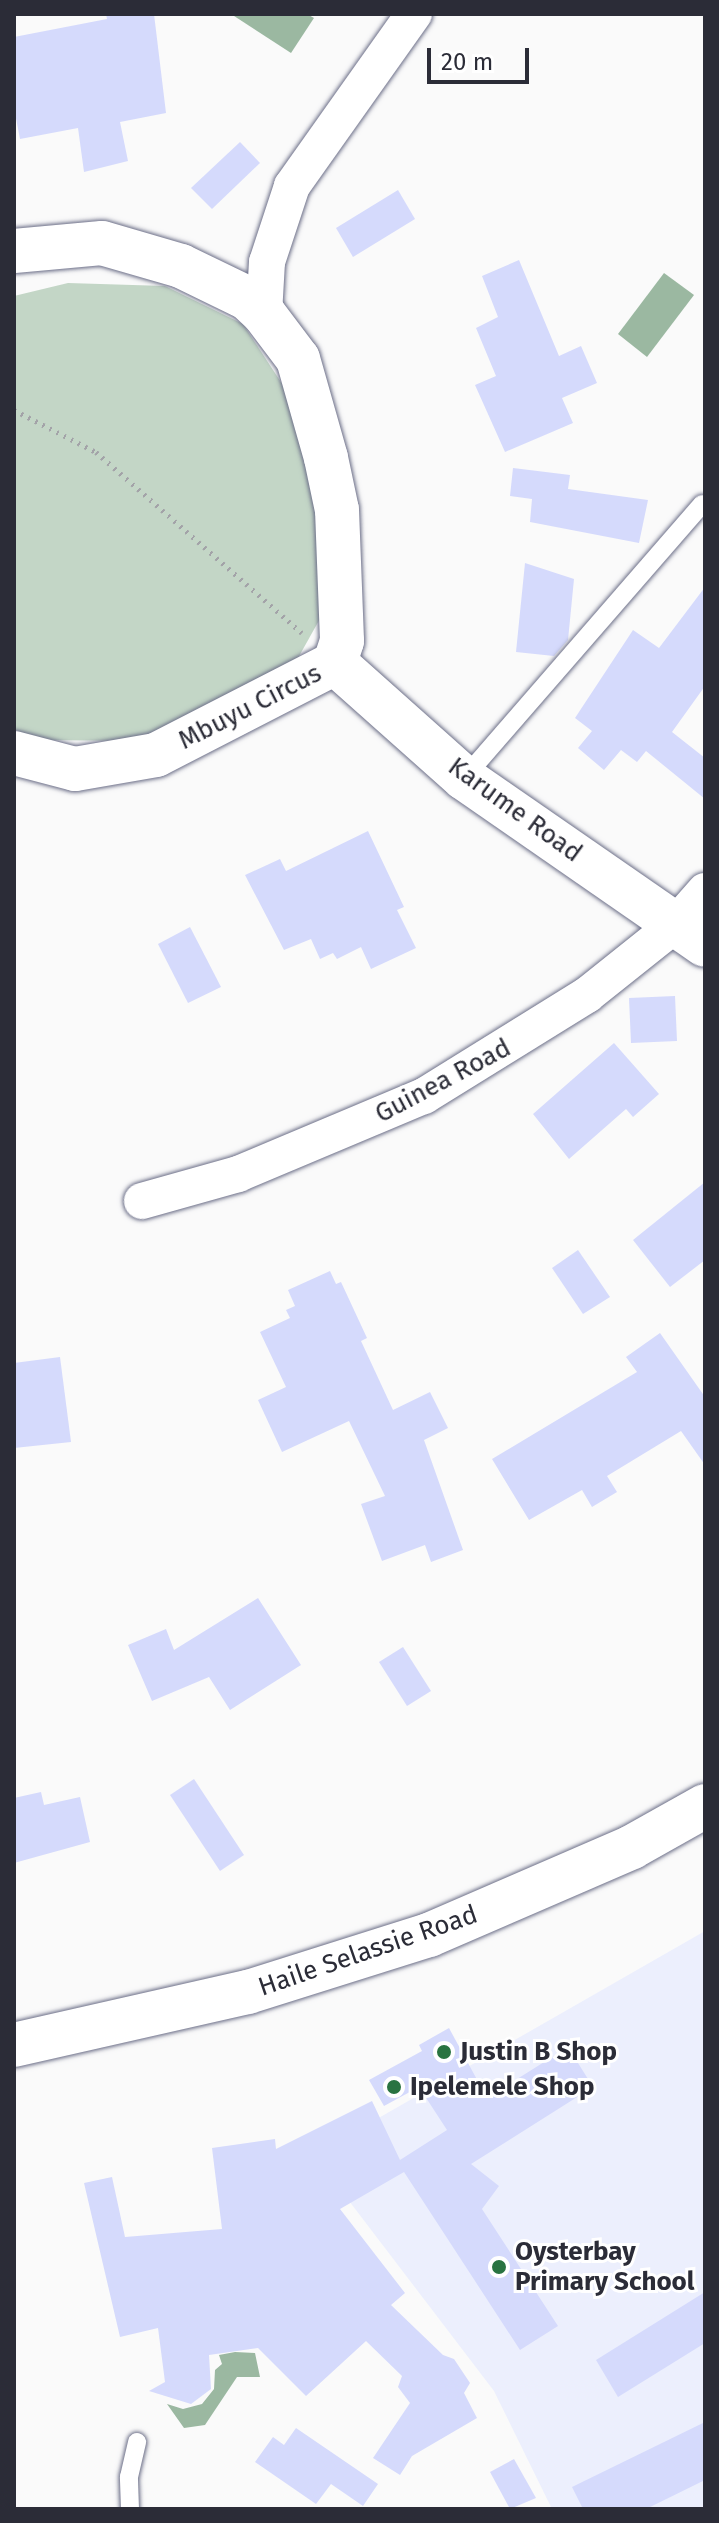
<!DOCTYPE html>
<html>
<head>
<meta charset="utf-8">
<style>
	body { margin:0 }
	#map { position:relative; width:719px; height:2523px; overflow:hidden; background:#fafafa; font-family:"Fira Sans",sans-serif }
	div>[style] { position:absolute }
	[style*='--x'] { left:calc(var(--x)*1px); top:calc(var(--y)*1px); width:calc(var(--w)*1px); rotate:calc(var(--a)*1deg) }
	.built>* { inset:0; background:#eceffd }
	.green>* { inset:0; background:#c3d6c6 }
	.water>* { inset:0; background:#9bb8a1 }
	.building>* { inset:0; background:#d5dafc }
	.path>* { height:5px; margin-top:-2.5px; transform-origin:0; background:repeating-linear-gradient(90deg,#a3a3a8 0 2px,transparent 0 8px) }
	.roads { filter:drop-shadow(0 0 2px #6c6f88) drop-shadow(0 0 2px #6c6f88) }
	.service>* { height:18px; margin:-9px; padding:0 9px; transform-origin:9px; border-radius:9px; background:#fff }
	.minor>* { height:36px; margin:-18px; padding:0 18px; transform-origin:18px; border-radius:18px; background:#fff }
	.tertiary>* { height:44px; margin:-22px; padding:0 22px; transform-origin:22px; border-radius:22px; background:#fff }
	.dots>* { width:22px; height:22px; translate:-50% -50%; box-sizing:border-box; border:4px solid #fff; border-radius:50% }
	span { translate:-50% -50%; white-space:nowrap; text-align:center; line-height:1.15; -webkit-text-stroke:6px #fff; paint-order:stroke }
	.street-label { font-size:26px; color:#2b2c37 }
	.poi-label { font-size:26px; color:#2b2c37; font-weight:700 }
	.left { translate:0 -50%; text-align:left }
	.frame { position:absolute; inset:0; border:16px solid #2b2c37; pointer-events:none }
	.scale { position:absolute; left:427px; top:48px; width:102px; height:36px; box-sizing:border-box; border:4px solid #2b2c37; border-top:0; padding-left:10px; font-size:24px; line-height:28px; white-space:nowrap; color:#2b2c37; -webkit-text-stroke:6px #fff; paint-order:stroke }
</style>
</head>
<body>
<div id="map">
	<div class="built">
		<i style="clip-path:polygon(705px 1931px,705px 2509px,552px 2509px,494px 2391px,314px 2155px)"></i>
	</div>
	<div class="green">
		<i style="clip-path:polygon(68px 283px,165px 286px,243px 324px,288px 393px,317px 486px,326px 608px,293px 667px,138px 741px,38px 740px,14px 729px,14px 296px)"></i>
	</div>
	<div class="water">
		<i style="clip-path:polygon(231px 14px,307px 14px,314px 18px,291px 53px)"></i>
		<i style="clip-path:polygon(664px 273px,694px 295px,647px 357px,618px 334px)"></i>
		<i style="clip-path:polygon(235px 2352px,255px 2353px,260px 2377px,237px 2377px,205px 2425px,184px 2428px,167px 2404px,183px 2409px,202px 2404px,214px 2389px,215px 2370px,222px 2364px,219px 2355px)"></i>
	</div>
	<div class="building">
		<i style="clip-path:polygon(106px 14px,154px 14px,166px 113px,120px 122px,128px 161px,84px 172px,78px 128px,20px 139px,14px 108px,14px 37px,107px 19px)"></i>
		<i style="clip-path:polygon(240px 142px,260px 163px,212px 209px,191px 188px)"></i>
		<i style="clip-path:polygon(398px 190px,415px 219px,353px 257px,336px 228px)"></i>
		<i style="clip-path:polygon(519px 260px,559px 356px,581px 346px,597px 383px,562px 398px,573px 423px,505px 452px,475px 385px,496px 376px,476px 328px,498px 317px,482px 276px)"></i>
		<i style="clip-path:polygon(513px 468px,570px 475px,568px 489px,648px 500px,639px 543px,530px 522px,532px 499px,510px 496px)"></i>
		<i style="clip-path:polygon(525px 563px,574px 579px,568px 640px,554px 656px,516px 652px)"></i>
		<i style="clip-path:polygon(705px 587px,705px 686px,672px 732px,705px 758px,705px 799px,646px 751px,637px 762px,621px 750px,604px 770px,578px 748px,592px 731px,575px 718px,633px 630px,659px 648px)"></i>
		<i style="clip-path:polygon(368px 831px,404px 907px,397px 910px,416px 948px,371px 969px,361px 947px,337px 959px,333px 953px,320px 959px,311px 939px,284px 950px,245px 875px,280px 859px,286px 871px)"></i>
		<i style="clip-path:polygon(190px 927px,221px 987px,188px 1003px,158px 944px)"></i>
		<i style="clip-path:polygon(675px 996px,677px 1041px,631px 1043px,629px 998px)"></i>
		<i style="clip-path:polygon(614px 1043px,659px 1094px,633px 1117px,626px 1109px,569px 1159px,533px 1114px)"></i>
		<i style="clip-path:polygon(705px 1182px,705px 1260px,670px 1287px,633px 1240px)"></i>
		<i style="clip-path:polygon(578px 1250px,610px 1297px,583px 1314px,552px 1268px)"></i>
		<i style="clip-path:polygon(330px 1271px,336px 1284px,341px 1282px,367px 1338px,361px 1341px,393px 1410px,430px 1392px,448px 1428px,424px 1440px,463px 1550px,431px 1562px,425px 1545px,382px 1561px,361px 1504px,385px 1496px,349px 1421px,282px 1452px,258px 1400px,286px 1387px,260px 1332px,290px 1318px,286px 1310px,295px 1306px,288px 1290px)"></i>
		<i style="clip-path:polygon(660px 1333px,705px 1397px,705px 1465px,681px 1431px,607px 1476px,617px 1492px,592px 1507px,582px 1490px,529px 1520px,492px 1459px,637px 1372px,626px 1357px)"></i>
		<i style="clip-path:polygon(60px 1357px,71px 1442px,14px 1448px,14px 1363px)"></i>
		<i style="clip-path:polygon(258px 1598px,301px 1665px,230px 1710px,209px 1677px,152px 1701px,128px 1645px,166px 1629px,174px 1650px)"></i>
		<i style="clip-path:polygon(403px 1647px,431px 1691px,407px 1706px,379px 1662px)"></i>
		<i style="clip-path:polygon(194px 1779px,244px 1855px,220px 1871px,170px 1795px)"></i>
		<i style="clip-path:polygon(41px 1792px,44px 1805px,80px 1797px,90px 1842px,14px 1863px,14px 1798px)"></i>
		<i style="clip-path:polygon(449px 2028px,487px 2098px,568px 2047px,593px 2087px,471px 2164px,499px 2186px,482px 2209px,558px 2326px,520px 2350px,404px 2172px,340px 2209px,405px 2293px,391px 2305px,443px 2355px,454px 2359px,470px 2383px,464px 2393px,477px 2418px,412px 2456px,400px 2475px,373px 2458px,410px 2403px,398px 2387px,402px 2376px,366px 2341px,306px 2396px,258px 2348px,209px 2355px,211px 2389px,191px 2404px,149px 2391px,165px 2382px,158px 2328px,120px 2337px,84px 2183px,112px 2177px,125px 2237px,222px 2229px,212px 2148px,275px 2139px,276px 2149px,372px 2101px,400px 2160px,447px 2130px,419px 2087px,384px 2106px,369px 2080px,422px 2051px,419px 2045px)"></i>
		<i style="clip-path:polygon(705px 2292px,705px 2343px,618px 2397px,596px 2360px)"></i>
		<i style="clip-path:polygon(705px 2422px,705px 2480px,646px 2509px,583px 2509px,572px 2487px)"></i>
		<i style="clip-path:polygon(296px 2428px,378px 2484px,363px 2506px,331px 2484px,316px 2504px,255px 2462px,273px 2437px,284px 2445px)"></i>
		<i style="clip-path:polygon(514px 2459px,536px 2498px,510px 2509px,490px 2472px)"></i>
	</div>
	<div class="path">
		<i style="--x:14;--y:410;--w:92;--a:27.1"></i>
		<i style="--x:96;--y:452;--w:274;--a:41.3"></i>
	</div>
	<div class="roads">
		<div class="service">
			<i style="--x:464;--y:778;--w:363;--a:-49"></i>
			<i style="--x:130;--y:2509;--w:32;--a:-92"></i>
			<i style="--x:129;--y:2477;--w:36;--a:-77"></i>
		</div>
		<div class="minor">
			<i style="--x:264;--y:314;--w:52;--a:-86.7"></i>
			<i style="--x:267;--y:262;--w:80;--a:-71.8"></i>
			<i style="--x:292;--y:186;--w:211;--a:-54.7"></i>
			<i style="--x:142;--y:1201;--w:100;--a:-15.7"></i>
			<i style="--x:238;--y:1174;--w:202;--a:-22.8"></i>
			<i style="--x:424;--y:1096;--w:192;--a:-31.8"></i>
			<i style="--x:587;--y:995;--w:114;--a:-38.6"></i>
			<i style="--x:676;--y:924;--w:44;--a:-48.7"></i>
		</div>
		<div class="tertiary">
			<i style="--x:14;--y:251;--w:88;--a:-5.2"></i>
			<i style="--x:102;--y:243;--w:82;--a:16.2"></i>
			<i style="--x:181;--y:266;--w:73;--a:25.9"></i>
			<i style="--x:247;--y:298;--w:23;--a:43"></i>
			<i style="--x:264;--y:314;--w:56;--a:52.9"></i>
			<i style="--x:298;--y:359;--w:103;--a:74.2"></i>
			<i style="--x:326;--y:458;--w:53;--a:78.1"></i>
			<i style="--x:337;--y:510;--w:131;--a:87.8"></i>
			<i style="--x:342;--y:641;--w:23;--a:108"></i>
			<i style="--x:335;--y:663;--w:201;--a:152.8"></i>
			<i style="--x:156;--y:755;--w:82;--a:170.2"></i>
			<i style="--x:75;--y:769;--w:63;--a:-165.3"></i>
			<i style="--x:335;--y:663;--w:173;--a:41.7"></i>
			<i style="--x:464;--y:778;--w:293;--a:34.7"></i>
			<i style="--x:14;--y:2045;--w:240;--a:-12.8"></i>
			<i style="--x:248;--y:1992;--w:190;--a:-17.5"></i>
			<i style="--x:429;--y:1935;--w:221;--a:-23.4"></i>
			<i style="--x:632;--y:1847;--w:84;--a:-29.3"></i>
		</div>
	</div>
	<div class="dots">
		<i style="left:444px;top:2052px;background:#297341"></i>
		<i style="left:394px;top:2087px;background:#297341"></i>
		<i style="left:499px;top:2267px;background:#297341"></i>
	</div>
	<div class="street-label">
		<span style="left:250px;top:707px;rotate:-27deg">Mbuyu Circus</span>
		<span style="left:515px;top:810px;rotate:36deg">Karume Road</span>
		<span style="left:443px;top:1081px;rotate:-28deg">Guinea Road</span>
		<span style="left:368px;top:1951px;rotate:-19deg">Haile Selassie Road</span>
	</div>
	<div class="poi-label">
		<span class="left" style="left:460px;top:2052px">Justin B Shop</span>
		<span class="left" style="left:410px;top:2087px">Ipelemele Shop</span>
		<span class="left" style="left:515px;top:2267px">Oysterbay<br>Primary School</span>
	</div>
	<div class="frame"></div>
	<div class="scale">20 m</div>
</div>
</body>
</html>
